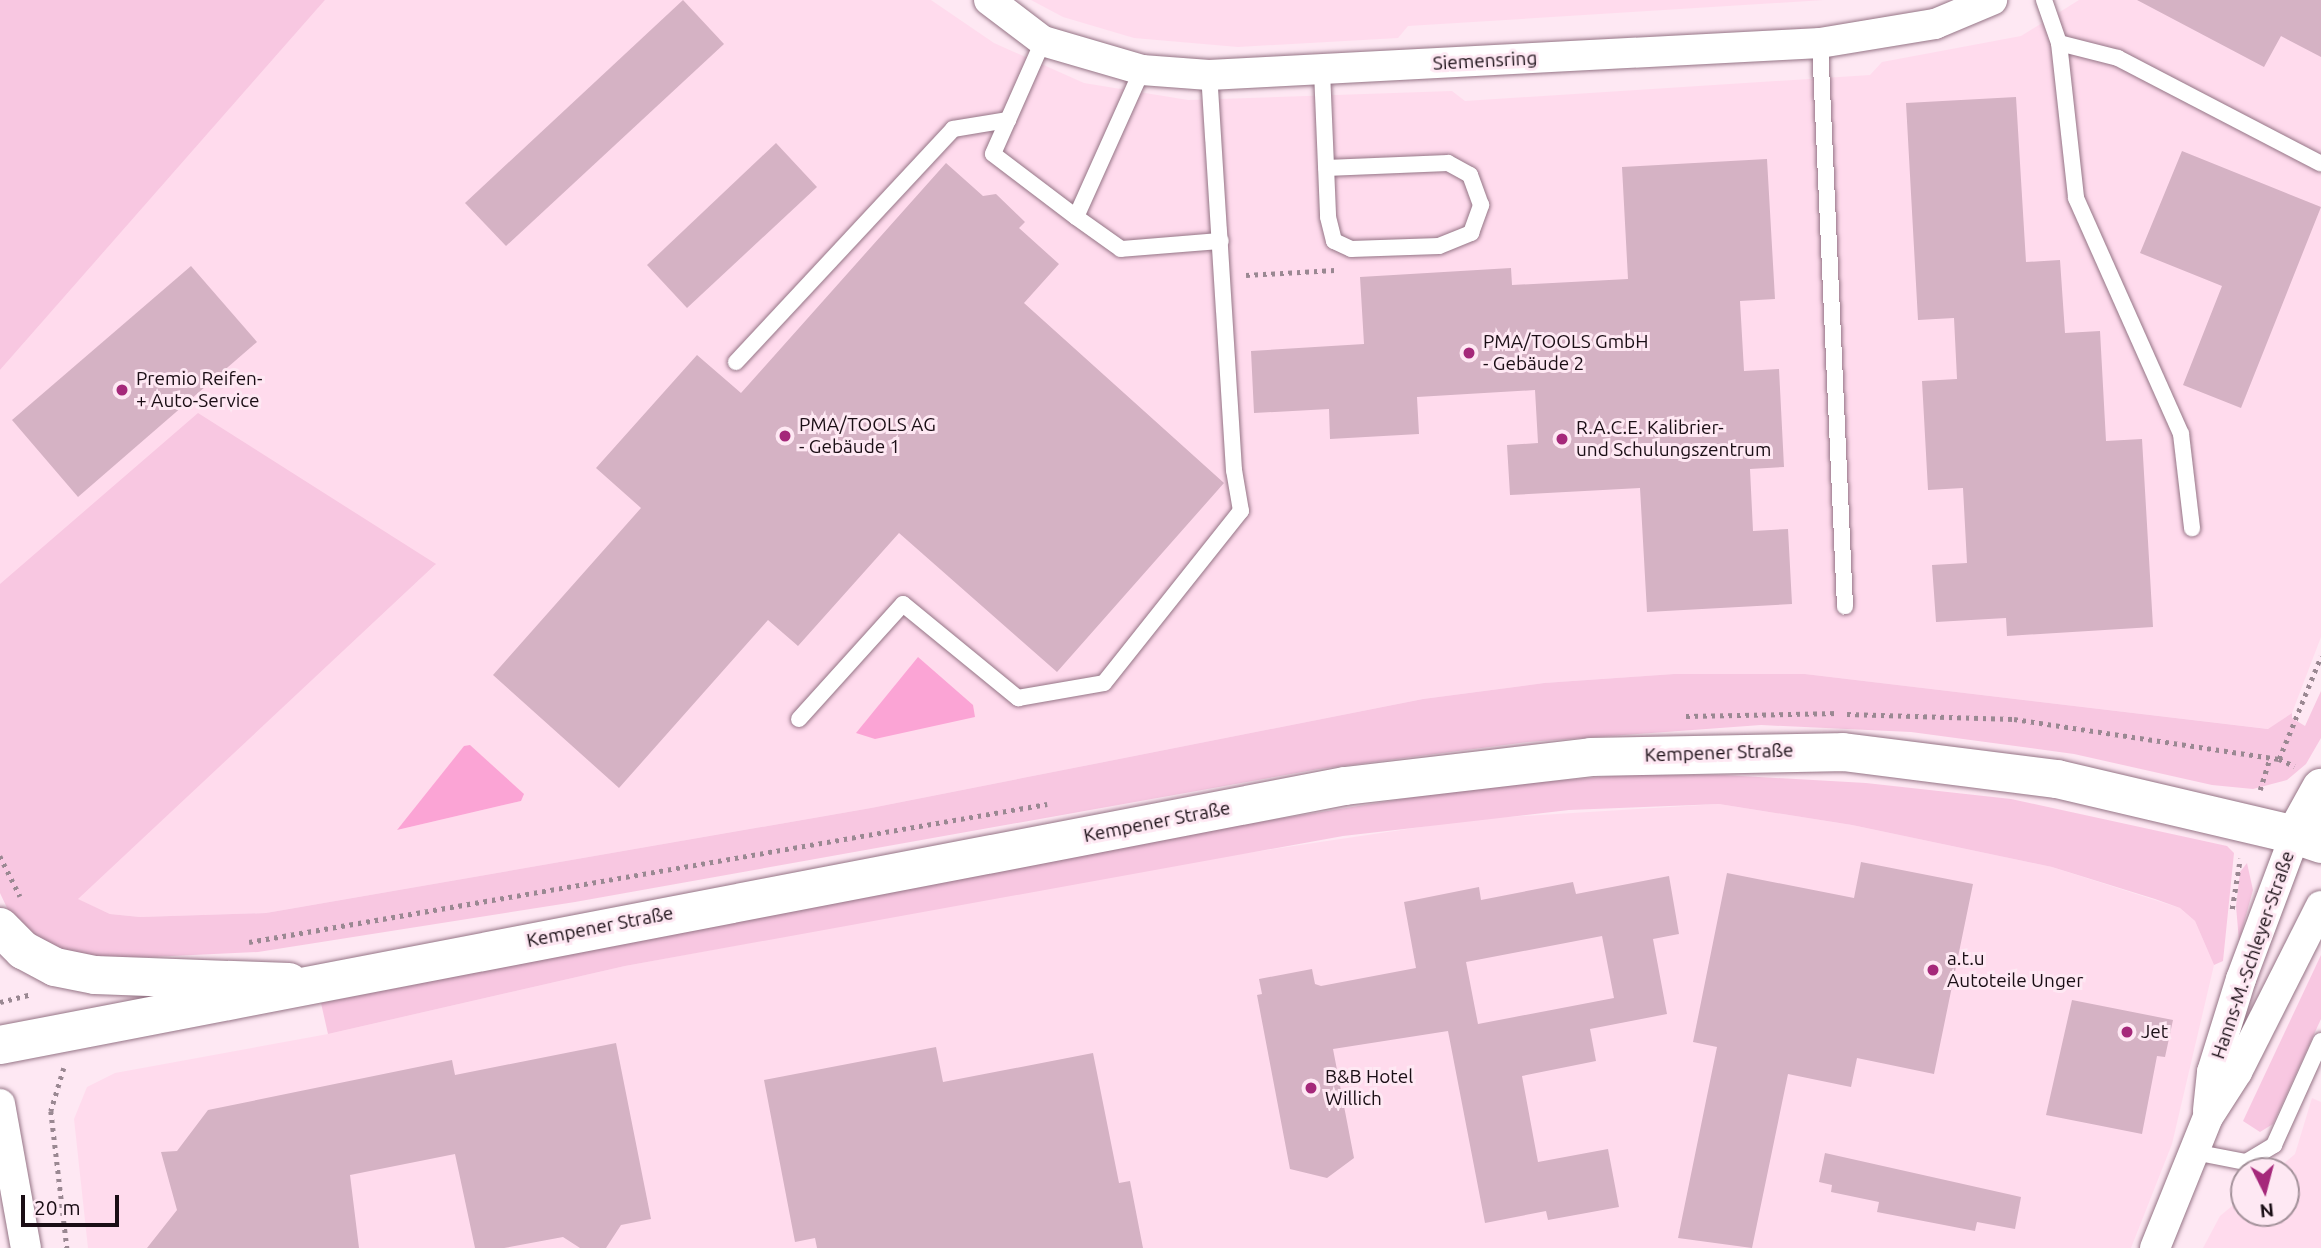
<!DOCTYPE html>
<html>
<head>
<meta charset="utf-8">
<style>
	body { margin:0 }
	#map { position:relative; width:2321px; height:1248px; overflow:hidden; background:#fee8f3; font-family:Ubuntu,sans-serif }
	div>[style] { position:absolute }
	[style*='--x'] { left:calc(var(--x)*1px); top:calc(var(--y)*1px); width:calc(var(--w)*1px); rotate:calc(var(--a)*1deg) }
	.built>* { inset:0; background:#ffdbed }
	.green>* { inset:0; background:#f8c7e1 }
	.water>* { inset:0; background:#fba4d5 }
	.building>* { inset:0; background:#d5b2c4 }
	.path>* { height:4.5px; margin-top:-2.25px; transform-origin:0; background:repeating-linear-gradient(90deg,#9a8892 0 3.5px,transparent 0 8.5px) }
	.roads { filter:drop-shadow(0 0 2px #957586) drop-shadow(0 0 2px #957586) }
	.service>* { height:16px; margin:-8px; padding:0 8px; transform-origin:8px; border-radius:8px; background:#fff }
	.minor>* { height:30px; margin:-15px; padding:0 15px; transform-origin:15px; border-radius:15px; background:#fff }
	.tertiary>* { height:38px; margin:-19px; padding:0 19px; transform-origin:19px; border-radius:19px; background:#fff }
	.secondary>* { height:38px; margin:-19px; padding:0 19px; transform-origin:19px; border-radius:19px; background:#fff }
	.primary>* { height:38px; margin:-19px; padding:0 19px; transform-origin:19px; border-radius:19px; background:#fff }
	.motorway>* { height:38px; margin:-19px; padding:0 19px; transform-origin:19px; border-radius:19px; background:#fff }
	.dots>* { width:19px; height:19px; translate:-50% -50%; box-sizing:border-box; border:4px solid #fee8f3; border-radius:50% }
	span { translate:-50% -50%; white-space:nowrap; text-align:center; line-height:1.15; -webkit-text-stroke:6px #fee8f3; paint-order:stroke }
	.street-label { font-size:19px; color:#1a0e15 }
	.poi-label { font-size:19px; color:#1a0e15 }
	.left { translate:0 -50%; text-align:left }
	.north { position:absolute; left:2230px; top:1157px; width:70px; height:70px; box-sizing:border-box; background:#fee8f3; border:2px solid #a3919a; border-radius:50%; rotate:174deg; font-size:19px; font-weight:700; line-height:28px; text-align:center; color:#1a0e15 }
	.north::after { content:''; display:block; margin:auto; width:24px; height:32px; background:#a5287a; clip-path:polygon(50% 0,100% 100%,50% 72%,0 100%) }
	.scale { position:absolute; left:21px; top:1195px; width:98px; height:32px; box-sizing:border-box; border:4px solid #1a0e15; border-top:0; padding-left:9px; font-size:21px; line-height:24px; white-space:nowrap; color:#1a0e15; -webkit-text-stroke:5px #fee8f3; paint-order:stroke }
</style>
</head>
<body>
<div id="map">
	<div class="built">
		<i style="clip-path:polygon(evenodd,325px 0,931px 0,994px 43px,1084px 83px,1188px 100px,1452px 91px,1465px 101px,1870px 75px,1882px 62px,2021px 36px,2079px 0,2321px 0,2321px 637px,2292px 713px,2269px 729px,1805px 674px,1674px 674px,1544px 683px,1423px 699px,871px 808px,266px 913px,140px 917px,110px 914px,77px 899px,435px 565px,0 584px,0 370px,325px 0,464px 746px,521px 801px,397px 830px,439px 782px,464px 746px)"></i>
		<i style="clip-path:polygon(1031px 0,1824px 0,1408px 26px,1398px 38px,1238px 47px,1134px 38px,1063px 17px)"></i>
		<i style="clip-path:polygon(1719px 804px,1852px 825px,2052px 867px,2180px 908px,2195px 921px,2214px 965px,2172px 1144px,2131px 1248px,88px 1248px,74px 1119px,87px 1087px,115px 1073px,328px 1034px,625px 966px,1179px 863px,1475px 819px)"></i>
		<i style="clip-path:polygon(2312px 1098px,2321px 1102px,2321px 1248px,2203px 1248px,2220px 1216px,2244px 1196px,2244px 1213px,2286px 1213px,2286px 1171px,2275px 1171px,2295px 1154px)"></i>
	</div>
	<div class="green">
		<i style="clip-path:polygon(0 0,325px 0,0 370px)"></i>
		<i style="clip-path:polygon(198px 413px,436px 564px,78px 899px,110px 914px,140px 917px,266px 913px,871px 808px,1423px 699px,1544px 683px,1674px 674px,1805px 674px,2268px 729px,2292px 713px,2292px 718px,2305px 726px,2321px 691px,2321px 738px,2306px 764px,2287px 780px,2253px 789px,2212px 785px,2074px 754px,1911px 732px,1761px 725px,1528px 742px,1319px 769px,575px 902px,258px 952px,109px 959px,70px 952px,32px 936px,8px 910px,0 893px,0 584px)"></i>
		<i style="clip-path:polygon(1625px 775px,1724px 775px,1866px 783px,2011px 799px,2227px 846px,2234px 853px,2223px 961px,2214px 965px,2195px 921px,2180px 908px,2155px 899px,2052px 867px,1852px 825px,1719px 804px,1569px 810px,1343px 836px,625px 966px,328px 1034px,321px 1003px,1153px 839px,1471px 788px)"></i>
		<i style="clip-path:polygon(2247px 863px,2253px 890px,2239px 941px,2236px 906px,2240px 872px)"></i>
		<i style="clip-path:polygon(2321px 955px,2321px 1019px,2273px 1124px,2260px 1132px,2243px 1121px)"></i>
	</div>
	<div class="water">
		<i style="clip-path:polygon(918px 657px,973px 705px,975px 717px,875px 739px,856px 733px)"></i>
		<i style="clip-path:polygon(470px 745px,524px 794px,521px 801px,397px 830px,464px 746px)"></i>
	</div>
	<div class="building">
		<i style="clip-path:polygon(683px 0,724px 44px,506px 246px,465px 203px)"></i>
		<i style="clip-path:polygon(2137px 0,2321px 0,2321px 57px,2281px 36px,2264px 67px)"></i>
		<i style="clip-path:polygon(2016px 97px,2026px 262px,2060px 260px,2065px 333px,2100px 331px,2106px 441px,2142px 439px,2153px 627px,2007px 636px,2006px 618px,1936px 622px,1932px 565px,1967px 563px,1963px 488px,1928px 490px,1922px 381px,1957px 379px,1954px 318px,1918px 320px,1906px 103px)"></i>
		<i style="clip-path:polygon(776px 143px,817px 187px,687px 308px,647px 265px)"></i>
		<i style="clip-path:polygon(2182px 151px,2321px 207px,2241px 408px,2183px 385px,2222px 286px,2140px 253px)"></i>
		<i style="clip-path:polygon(1767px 159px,1775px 299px,1740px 301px,1744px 371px,1779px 369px,1784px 467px,1750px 469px,1753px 531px,1788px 529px,1792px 604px,1647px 612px,1640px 488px,1510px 495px,1507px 445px,1538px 443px,1535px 390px,1417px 397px,1419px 434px,1330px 439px,1329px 409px,1254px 413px,1251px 351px,1364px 344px,1360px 277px,1511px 268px,1512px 285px,1628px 279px,1622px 167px)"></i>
		<i style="clip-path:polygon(946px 163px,983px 196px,996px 194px,1025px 222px,1019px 228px,1059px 264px,1024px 303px,1224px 483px,1057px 672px,899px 533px,798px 646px,768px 620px,619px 788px,493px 675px,641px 508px,596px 468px,697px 355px,741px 393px)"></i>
		<i style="clip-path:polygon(191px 266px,257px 342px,78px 497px,12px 420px)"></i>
		<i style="clip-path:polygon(1861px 862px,1973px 884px,1934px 1074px,1857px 1058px,1851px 1087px,1788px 1074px,1752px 1248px,1678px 1238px,1717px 1047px,1693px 1042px,1727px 873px,1854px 898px)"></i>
		<i style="clip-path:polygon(evenodd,1669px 876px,1679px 934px,1653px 939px,1667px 1014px,1590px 1029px,1596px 1061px,1522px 1076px,1538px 1162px,1608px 1149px,1619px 1207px,1548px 1220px,1546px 1211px,1485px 1223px,1448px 1031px,1333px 1049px,1354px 1158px,1327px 1178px,1290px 1169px,1257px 995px,1262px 994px,1259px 979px,1312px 969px,1315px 984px,1321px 986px,1416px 968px,1404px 902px,1479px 887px,1481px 900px,1573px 882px,1576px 894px,1669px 876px,1602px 936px,1614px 998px,1478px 1024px,1466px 962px,1602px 936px)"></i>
		<i style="clip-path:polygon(2072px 1000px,2173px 1020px,2165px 1057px,2157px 1056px,2142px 1134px,2046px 1115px)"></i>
		<i style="clip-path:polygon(616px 1043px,651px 1219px,621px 1225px,606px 1248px,580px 1248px,563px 1237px,504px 1248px,475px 1248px,455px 1154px,350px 1175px,359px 1248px,147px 1248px,177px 1210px,161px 1152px,177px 1151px,208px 1110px,452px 1060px,455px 1075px)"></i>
		<i style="clip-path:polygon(936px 1047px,943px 1082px,1093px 1053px,1119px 1183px,1130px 1181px,1143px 1248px,817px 1248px,815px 1238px,795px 1242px,764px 1080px)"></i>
		<i style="clip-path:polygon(1825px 1153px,2021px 1197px,2015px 1229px,1977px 1222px,1975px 1231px,1877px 1212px,1879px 1202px,1831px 1192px,1832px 1185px,1819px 1182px)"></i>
	</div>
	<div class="path">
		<i style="--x:1246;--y:275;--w:89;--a:-3.2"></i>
		<i style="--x:1847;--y:714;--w:167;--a:1.7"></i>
		<i style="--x:2014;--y:719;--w:268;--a:8.6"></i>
		<i style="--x:2279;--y:759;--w:17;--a:24"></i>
		<i style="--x:1686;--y:716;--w:153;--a:-1.1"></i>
		<i style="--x:2279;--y:759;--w:111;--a:-67.8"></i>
		<i style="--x:2260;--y:790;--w:30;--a:-73"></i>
		<i style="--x:0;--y:856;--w:45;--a:63.4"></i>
		<i style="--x:2232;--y:909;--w:51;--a:-80.9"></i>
		<i style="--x:249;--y:942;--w:810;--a:-9.81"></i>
		<i style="--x:0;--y:1002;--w:32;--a:-14"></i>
		<i style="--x:64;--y:1068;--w:45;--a:106.8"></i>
		<i style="--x:51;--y:1111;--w:138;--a:83.3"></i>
	</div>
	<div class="roads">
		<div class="service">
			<i style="--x:2044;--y:0;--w:46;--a:70.8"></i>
			<i style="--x:2059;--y:43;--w:156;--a:83.7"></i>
			<i style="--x:2076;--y:198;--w:258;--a:66"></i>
			<i style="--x:2181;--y:434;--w:95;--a:83.3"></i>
			<i style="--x:1820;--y:43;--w:564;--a:87.46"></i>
			<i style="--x:2059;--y:43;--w:61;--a:14.3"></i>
			<i style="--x:2118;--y:58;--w:228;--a:27.5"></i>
			<i style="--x:1322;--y:71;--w:146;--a:87.6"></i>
			<i style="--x:1328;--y:217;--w:25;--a:76"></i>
			<i style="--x:1334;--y:241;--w:19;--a:25"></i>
			<i style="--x:1351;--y:249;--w:88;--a:-2"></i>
			<i style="--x:1439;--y:246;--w:35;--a:-22"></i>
			<i style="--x:1471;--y:233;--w:30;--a:-70"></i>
			<i style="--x:1481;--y:205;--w:32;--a:-110"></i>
			<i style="--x:1470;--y:175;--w:25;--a:-151"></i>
			<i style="--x:1448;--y:163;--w:122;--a:177.7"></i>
			<i style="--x:1008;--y:120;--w:37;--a:114"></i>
			<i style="--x:993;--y:154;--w:104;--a:37.2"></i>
			<i style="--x:1076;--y:217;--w:161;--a:-65.8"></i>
			<i style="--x:1076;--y:217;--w:55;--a:35.4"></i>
			<i style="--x:1121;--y:249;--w:100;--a:-4.6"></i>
			<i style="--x:736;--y:362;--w:318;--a:-47"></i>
			<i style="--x:953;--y:129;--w:56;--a:-9.3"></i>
			<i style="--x:1008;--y:120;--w:86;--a:-66.1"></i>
			<i style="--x:799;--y:719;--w:155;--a:-47.9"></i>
			<i style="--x:903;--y:604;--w:149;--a:39.3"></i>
			<i style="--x:1018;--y:698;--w:87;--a:-9.9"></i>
			<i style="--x:1104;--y:683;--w:220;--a:-51.5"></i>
			<i style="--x:1241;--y:511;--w:42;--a:-99.7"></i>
			<i style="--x:1234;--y:470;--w:396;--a:-93.6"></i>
			<i style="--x:2194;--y:1152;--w:53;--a:10.9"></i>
			<i style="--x:2246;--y:1162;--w:33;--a:-31"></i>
			<i style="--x:2274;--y:1145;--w:114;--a:-65.7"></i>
		</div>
		<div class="minor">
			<i style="--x:989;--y:0;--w:68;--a:37.2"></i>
			<i style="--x:1043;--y:41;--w:103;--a:16.3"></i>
			<i style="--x:1142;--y:70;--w:67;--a:4.3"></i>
			<i style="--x:1209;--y:75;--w:612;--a:-3"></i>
			<i style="--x:1820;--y:43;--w:117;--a:-9.4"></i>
			<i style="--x:1935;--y:24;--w:62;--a:-22.8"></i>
			<i style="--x:0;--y:1104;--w:146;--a:79.8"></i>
			<i style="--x:2208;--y:1110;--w:38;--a:-84"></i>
			<i style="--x:2212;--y:1072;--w:97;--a:-72.7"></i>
			<i style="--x:2241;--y:979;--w:154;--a:-69.4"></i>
			<i style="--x:2155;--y:1248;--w:141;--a:-68"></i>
			<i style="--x:2208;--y:1117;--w:54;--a:-57.2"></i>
			<i style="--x:2237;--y:1072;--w:186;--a:-63.2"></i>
		</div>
		<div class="tertiary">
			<i style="--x:0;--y:927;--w:33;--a:45"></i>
			<i style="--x:23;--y:950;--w:36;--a:28"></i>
			<i style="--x:55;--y:967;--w:41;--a:11.3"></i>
			<i style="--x:95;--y:975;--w:194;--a:2.1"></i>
		</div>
		<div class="secondary">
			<i style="--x:0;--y:1045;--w:1370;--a:-10.9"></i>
			<i style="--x:1345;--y:786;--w:248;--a:-6.7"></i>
			<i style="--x:1591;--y:757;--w:252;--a:-1.1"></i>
			<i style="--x:1843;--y:752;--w:216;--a:7.2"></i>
			<i style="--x:2057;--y:779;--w:244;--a:13.2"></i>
		</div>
		<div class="primary">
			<i style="--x:2295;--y:835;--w:28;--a:19"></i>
		</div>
		<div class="motorway">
			<i style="--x:2295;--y:835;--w:54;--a:-61"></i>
		</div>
	</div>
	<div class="dots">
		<i style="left:1469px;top:353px;background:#a5287a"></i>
		<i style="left:122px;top:390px;background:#a5287a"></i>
		<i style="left:785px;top:436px;background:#a5287a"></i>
		<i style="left:1562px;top:439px;background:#a5287a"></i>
		<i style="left:1933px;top:970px;background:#a5287a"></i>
		<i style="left:2127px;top:1032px;background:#a5287a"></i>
		<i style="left:1311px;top:1088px;background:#a5287a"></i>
	</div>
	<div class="street-label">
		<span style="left:1485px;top:61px;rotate:-3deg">Siemensring</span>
		<span style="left:1719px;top:753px;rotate:-2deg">Kempener Straße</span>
		<span style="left:1157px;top:822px;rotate:-11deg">Kempener Straße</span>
		<span style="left:600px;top:927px;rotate:-11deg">Kempener Straße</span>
		<span style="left:2253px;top:955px;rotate:-71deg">Hanns-M.-Schleyer-Straße</span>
	</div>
	<div class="poi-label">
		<span class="left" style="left:1483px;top:353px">PMA/TOOLS GmbH<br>- Gebäude 2</span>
		<span class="left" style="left:136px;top:390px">Premio Reifen-<br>+ Auto-Service</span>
		<span class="left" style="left:799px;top:436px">PMA/TOOLS AG<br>- Gebäude 1</span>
		<span class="left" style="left:1576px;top:439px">R.A.C.E. Kalibrier-<br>und Schulungszentrum</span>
		<span class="left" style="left:1947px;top:970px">a.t.u<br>Autoteile Unger</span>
		<span class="left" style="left:2141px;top:1032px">Jet</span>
		<span class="left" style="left:1325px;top:1088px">B&amp;B Hotel<br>Willich</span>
	</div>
	<div class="north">N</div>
	<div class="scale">20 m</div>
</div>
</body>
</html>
